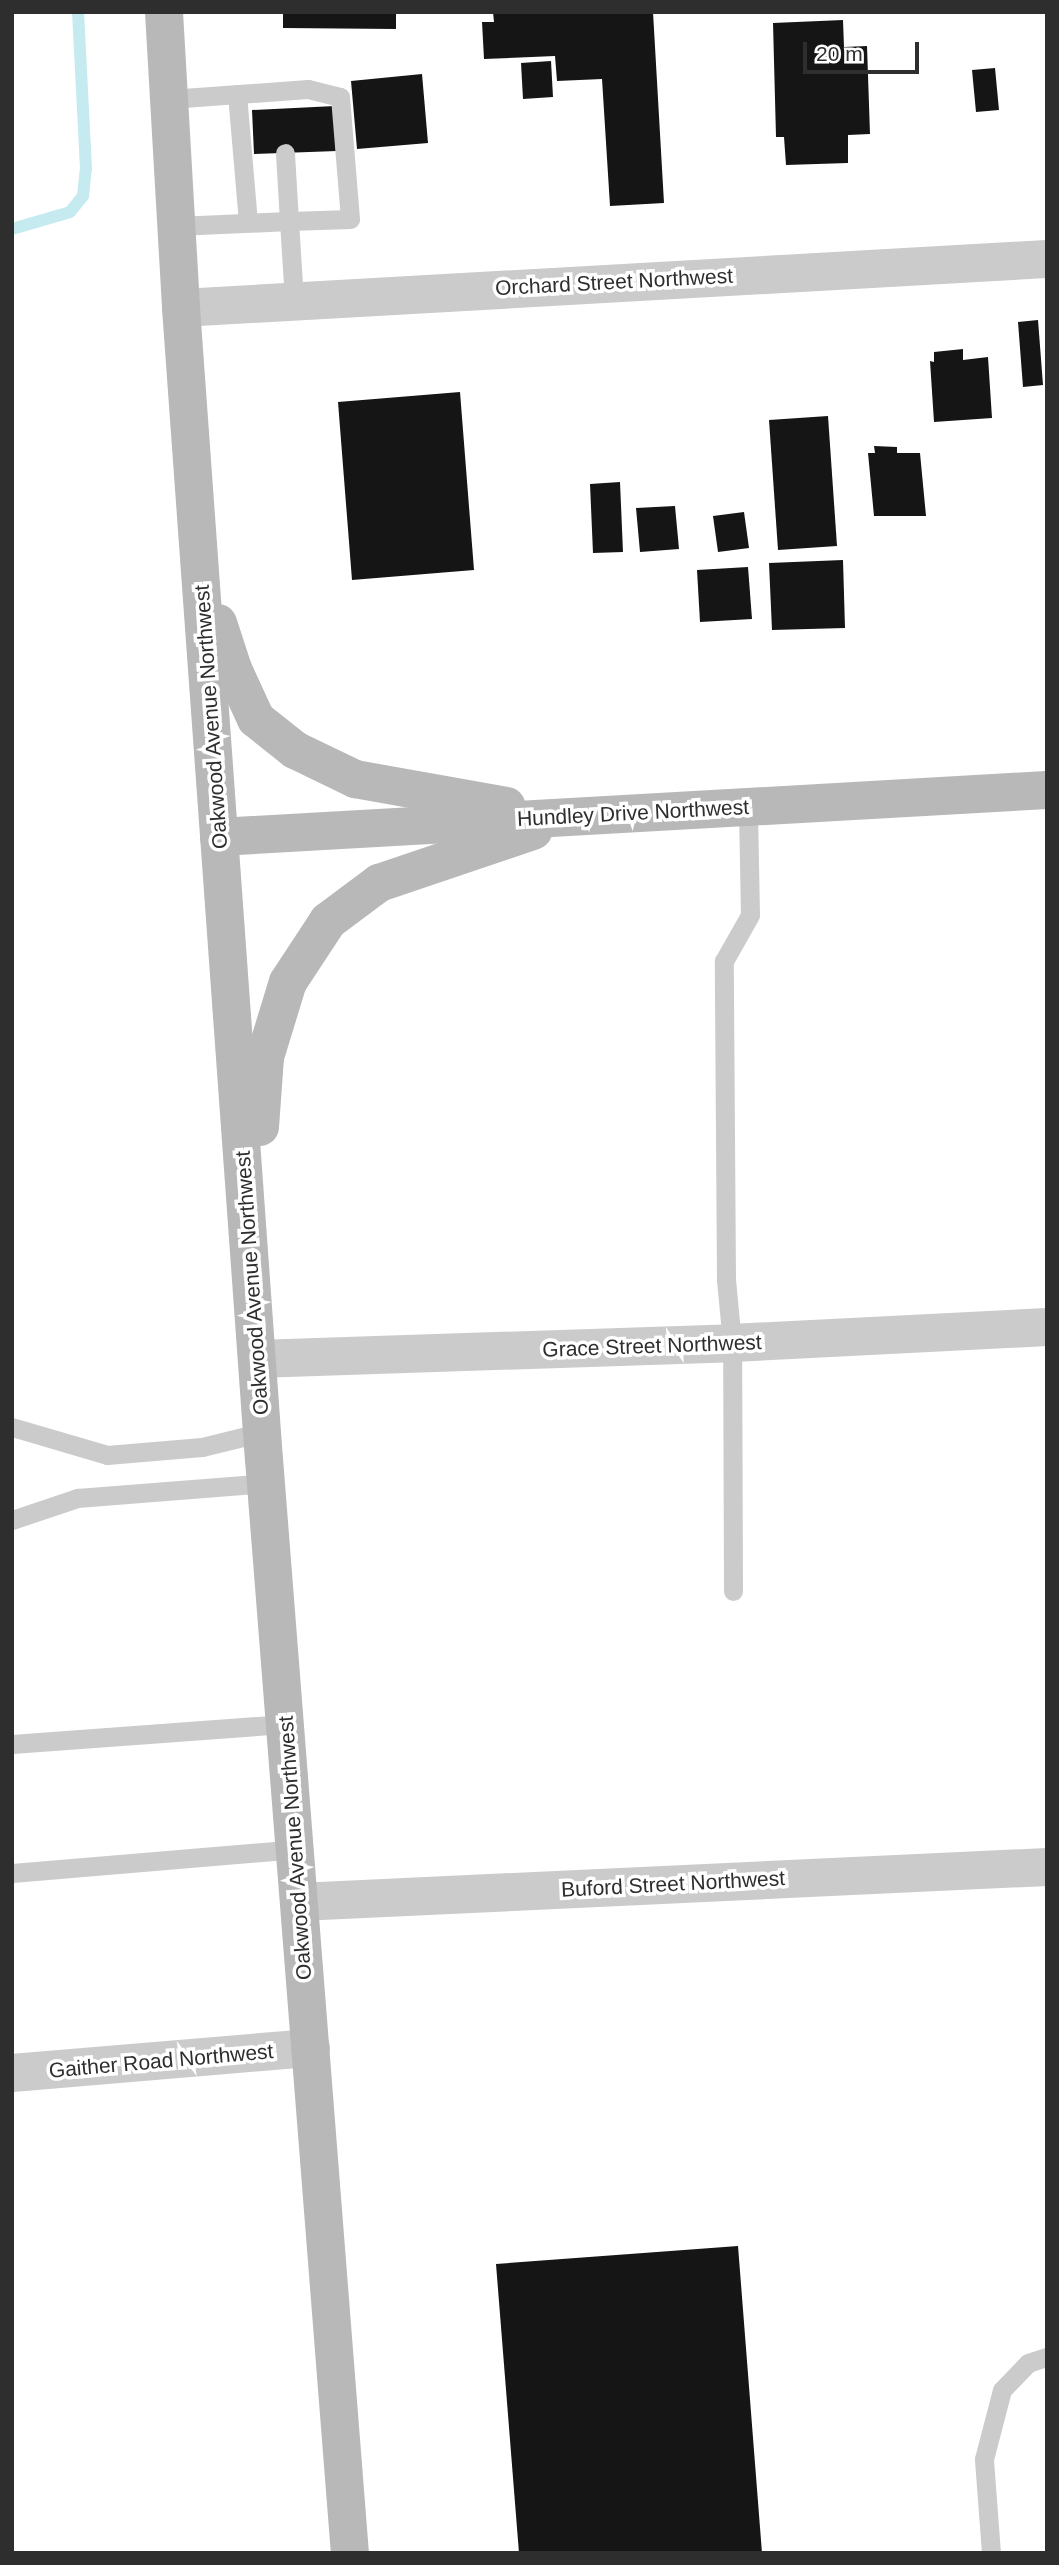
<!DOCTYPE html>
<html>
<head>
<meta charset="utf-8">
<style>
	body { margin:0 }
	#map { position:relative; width:1059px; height:2565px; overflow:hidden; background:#fff; font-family:Arial,sans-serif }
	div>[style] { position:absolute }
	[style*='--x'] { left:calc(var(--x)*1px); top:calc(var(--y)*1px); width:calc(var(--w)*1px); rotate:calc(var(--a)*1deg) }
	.stream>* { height:12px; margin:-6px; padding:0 6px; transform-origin:6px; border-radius:6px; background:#c5eaef }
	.building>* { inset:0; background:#151515 }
	.lane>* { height:19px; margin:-9.5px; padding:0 9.5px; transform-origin:9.5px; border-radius:9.5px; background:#cbcbcb }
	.street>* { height:38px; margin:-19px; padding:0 19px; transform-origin:19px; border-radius:19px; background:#cbcbcb }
	.secondary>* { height:38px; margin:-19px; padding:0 19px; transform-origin:19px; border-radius:19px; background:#b8b8b8 }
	span { translate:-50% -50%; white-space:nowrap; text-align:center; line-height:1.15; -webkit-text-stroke:7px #fff; paint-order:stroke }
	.street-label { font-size:21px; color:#2e2e2e }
	.frame { position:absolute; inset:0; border:14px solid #2e2e2e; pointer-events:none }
	.scale { position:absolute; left:803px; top:42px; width:116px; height:32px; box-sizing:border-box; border:4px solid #2e2e2e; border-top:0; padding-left:9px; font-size:21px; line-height:24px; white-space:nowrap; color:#2e2e2e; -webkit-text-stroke:5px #fff; paint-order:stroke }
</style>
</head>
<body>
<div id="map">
	<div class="stream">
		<i style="--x:12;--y:229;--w:60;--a:-16.3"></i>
		<i style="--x:70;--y:212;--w:21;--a:-51"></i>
		<i style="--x:83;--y:196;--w:27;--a:-84"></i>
		<i style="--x:86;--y:169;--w:157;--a:-92.9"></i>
	</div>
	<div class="building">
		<i style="clip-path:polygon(283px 12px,396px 12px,396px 29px,283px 28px)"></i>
		<i style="clip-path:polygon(493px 12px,653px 12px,664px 203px,610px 206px,602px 79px,557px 81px,555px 56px,484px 59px,482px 22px,494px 22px)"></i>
		<i style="clip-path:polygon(843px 20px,844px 47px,867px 46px,870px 134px,848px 135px,848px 163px,786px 165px,784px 137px,776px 137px,773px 23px)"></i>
		<i style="clip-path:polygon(551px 61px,553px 97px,523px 99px,521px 63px)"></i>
		<i style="clip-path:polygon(995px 68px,999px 110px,976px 112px,972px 70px)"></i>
		<i style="clip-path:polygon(422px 74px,428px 143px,357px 149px,351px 81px)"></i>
		<i style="clip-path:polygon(335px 106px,337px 151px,254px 154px,252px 110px)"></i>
		<i style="clip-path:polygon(1038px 320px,1043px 385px,1023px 387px,1018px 322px)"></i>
		<i style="clip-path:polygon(963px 349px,963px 360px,988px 357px,992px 418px,934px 422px,930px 361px,934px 362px,934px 352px)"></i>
		<i style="clip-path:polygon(460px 392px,474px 570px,352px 580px,338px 402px)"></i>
		<i style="clip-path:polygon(828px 416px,837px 546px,778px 550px,769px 420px)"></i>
		<i style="clip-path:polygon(874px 446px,897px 447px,897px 453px,920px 453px,926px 516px,874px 516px,868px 453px,875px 453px)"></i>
		<i style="clip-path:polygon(620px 482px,623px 552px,593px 553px,590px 484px)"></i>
		<i style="clip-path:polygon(675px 506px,679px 549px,640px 552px,636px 508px)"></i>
		<i style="clip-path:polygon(744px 512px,749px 548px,718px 552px,713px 516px)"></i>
		<i style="clip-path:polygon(843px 560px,845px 628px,772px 630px,769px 563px)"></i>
		<i style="clip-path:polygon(748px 567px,752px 619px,700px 622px,697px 570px)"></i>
		<i style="clip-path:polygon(738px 2246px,762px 2553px,519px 2553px,496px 2264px)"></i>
	</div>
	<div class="lane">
		<i style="--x:237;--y:94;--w:129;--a:85.1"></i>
		<i style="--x:169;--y:99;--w:139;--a:-4.1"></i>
		<i style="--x:308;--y:89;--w:33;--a:14"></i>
		<i style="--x:340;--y:97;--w:122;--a:85.3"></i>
		<i style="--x:350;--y:219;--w:61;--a:178.1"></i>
		<i style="--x:289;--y:221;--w:79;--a:86.4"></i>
		<i style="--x:176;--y:226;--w:113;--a:-2.5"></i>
		<i style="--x:289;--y:221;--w:68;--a:-93.4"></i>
		<i style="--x:12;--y:1427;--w:99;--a:16.4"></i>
		<i style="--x:107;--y:1455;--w:95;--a:-4.8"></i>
		<i style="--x:202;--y:1447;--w:63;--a:-13.8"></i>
		<i style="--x:12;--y:1520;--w:69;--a:-18.7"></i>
		<i style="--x:77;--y:1498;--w:190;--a:-4.5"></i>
		<i style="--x:733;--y:1591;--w:248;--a:-90.2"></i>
		<i style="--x:732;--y:1343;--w:63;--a:-95.4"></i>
		<i style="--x:726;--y:1280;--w:319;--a:-90.4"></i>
		<i style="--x:724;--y:961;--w:53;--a:-60.5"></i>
		<i style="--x:750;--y:915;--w:108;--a:-91.1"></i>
		<i style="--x:12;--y:1744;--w:275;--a:-4.2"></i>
		<i style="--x:12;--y:1873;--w:284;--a:-4.8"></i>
		<i style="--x:991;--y:2553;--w:94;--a:-94.3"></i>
		<i style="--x:984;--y:2459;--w:71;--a:-75.4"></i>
		<i style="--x:1002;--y:2390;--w:37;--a:-46"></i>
		<i style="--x:1028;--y:2363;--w:20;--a:-18"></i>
	</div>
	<div class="street">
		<i style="--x:181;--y:308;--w:867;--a:-3.24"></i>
		<i style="--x:257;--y:1359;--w:475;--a:-1.9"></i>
		<i style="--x:732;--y:1343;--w:315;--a:-2.9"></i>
		<i style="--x:299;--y:1902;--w:749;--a:-2.68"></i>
		<i style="--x:12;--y:2073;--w:300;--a:-4.8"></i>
	</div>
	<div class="secondary">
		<i style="--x:164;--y:12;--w:296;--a:86.7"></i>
		<i style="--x:181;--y:308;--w:1154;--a:85.88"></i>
		<i style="--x:264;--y:1459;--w:1097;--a:85.51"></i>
		<i style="--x:218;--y:623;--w:48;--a:71.9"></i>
		<i style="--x:233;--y:669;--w:55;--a:65.3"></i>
		<i style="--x:256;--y:719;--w:50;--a:38.5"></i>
		<i style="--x:295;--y:750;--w:67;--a:25.8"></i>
		<i style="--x:355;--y:779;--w:154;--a:10.1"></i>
		<i style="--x:219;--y:837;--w:829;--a:-3.25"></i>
		<i style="--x:260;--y:1127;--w:70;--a:-85.9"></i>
		<i style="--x:265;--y:1057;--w:78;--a:-73"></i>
		<i style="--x:288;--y:982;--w:73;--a:-56.7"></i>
		<i style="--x:328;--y:921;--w:64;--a:-36.7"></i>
		<i style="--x:379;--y:883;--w:163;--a:-18.7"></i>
	</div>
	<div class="street-label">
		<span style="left:614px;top:282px;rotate:-3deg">Orchard Street Northwest</span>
		<span style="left:211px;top:717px;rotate:-94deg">Oakwood Avenue Northwest</span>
		<span style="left:633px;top:813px;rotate:-3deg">Hundley Drive Northwest</span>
		<span style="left:252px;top:1283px;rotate:-94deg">Oakwood Avenue Northwest</span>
		<span style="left:652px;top:1346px;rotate:-2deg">Grace Street Northwest</span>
		<span style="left:295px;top:1848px;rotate:-94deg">Oakwood Avenue Northwest</span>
		<span style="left:673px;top:1884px;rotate:-3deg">Buford Street Northwest</span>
		<span style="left:161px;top:2061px;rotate:-5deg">Gaither Road Northwest</span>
	</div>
	<div class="frame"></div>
	<div class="scale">20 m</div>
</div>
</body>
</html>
